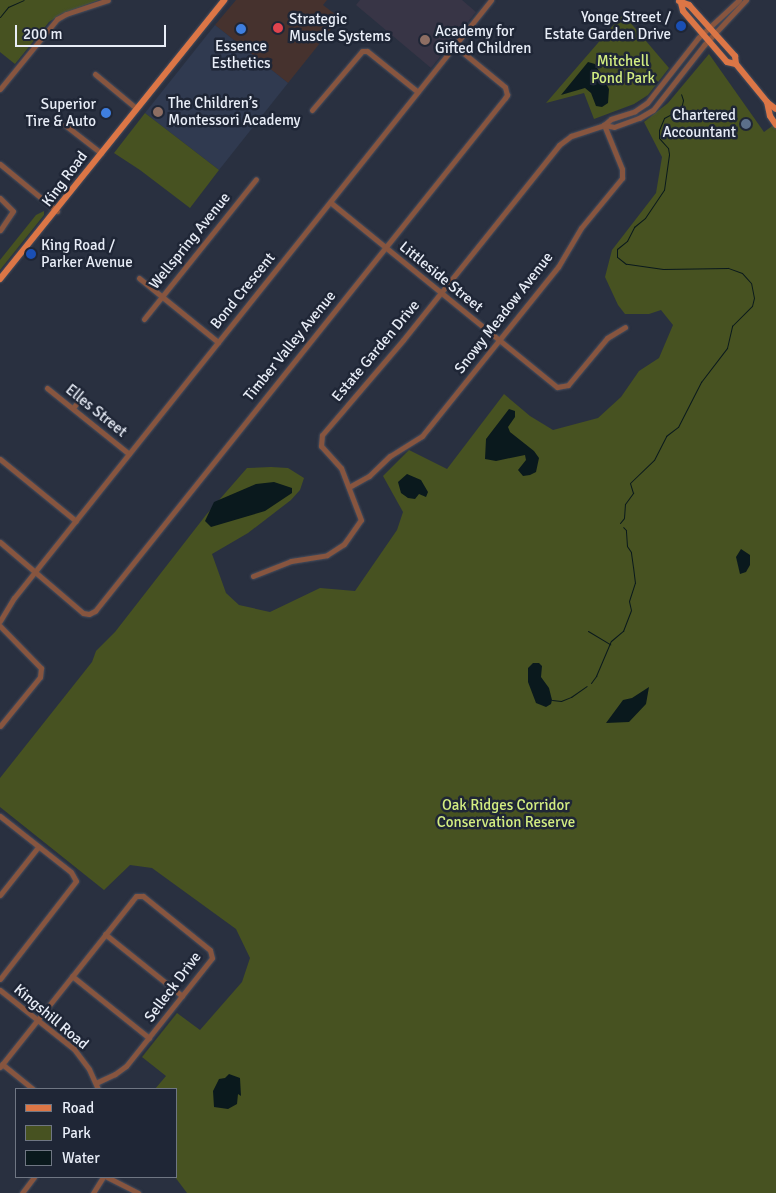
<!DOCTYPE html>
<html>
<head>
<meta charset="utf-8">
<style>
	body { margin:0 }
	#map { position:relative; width:776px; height:1193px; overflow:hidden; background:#293040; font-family:Signika,sans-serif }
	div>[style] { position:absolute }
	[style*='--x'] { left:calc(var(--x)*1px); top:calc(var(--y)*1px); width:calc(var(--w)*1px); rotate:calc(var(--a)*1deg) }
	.commercial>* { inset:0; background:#46322e }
	.built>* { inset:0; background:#303a50 }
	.education>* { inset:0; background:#383546 }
	.green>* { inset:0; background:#475221 }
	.water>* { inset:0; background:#0a191d }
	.stream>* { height:1px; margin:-0.5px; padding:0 0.5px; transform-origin:0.5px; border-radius:0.5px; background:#0a191d }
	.roads { filter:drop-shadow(0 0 1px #484e5d) drop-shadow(0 0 1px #484e5d) }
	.minor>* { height:5px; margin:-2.5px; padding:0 2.5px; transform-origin:2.5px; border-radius:2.5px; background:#87553f }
	.major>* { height:6px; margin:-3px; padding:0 3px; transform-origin:3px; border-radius:3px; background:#dc7646 }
	.dots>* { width:14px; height:14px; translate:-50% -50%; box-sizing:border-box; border:2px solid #1f2636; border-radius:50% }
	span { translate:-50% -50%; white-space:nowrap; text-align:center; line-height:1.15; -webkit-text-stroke:5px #1f2636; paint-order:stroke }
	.poi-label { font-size:15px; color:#e8edf7 }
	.right { translate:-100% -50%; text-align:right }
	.left { translate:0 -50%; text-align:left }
	.park-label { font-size:15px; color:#d3ed81 }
	.street-label { font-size:15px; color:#e8edf7 }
	.legend { position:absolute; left:15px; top:1088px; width:162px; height:90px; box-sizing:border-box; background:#1f2636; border:1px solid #6f7683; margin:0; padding:6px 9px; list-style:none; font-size:15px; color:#e8edf7 }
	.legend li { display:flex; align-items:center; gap:10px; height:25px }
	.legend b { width:25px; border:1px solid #6f7683 }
	.scale { position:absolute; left:15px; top:25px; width:151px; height:22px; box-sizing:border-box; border:2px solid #e8edf7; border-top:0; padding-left:6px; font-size:15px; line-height:18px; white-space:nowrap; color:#e8edf7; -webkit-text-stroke:4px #1f2636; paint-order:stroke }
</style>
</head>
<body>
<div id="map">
	<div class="commercial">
		<i style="clip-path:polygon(236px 0,327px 0,323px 5px,340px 18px,288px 83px,215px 25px)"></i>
	</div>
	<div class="built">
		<i style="clip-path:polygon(215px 25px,288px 83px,219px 170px,145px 113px)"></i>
	</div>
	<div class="education">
		<i style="clip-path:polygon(360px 0,462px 0,476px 12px,431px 68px,356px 5px)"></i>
	</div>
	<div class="green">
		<i style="clip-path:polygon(0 0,99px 0,61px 14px,49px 22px,15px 64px,0 52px)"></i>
		<i style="clip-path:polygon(623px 14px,669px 68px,648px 95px,634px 104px,594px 119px,584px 93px,546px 103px)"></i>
		<i style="clip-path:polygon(709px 54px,764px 132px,776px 123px,776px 1193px,187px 1193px,175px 1177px,176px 1089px,155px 1089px,166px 1076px,142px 1057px,177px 1013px,200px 1030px,242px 982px,250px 958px,236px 929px,152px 868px,130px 865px,104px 890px,0 807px,0 778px,92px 662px,96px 651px,115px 632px,206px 515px,247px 468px,271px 467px,288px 468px,304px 478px,300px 490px,291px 500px,248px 533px,212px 554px,226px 593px,239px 605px,270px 612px,320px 588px,355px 591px,397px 530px,403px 512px,383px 476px,409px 450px,447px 469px,504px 394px,530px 416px,553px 430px,598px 418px,621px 397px,639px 371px,659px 358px,673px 325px,661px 310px,649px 314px,625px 314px,618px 305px,605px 277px,612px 250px,656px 193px,662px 157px,644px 122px,668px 103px)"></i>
		<i style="clip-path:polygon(145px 113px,219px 170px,190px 208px,140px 170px,114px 153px)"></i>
		<i style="clip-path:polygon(44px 211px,44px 215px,0 270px,0 260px,36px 215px)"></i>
	</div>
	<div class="water">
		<i style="clip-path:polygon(588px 62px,595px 64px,609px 89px,608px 103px,602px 107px,596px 106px,591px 93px,585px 88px,561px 95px)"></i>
		<i style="clip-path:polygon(509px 409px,515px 411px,515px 417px,508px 427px,510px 432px,534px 451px,539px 458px,536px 472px,530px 475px,523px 476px,518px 470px,526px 460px,525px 455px,496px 461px,485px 459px,486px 439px)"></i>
		<i style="clip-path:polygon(407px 474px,421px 480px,428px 492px,426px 497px,419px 494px,415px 499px,408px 498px,401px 493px,398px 482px)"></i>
		<i style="clip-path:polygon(274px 482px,292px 488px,292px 493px,265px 511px,211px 527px,205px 521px,214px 502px,256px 484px)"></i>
		<i style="clip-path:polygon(741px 549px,750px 555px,750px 565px,746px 572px,740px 574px,736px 557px)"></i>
		<i style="clip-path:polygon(533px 663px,539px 663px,542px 666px,541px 677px,549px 688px,552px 700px,551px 704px,546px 707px,536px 703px,528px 682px,528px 668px)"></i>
		<i style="clip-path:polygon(649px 687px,646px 704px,629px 722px,606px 723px,623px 700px,632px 698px)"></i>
		<i style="clip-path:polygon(229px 1074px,240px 1078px,241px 1096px,238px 1094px,237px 1104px,228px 1109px,214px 1107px,213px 1091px,219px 1079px,225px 1078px)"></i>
	</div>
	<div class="stream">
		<i style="--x:0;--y:17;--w:13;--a:-51"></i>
		<i style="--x:8;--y:7;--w:17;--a:-24"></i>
		<i style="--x:620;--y:523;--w:6;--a:-51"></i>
		<i style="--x:624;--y:518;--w:14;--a:-86"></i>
		<i style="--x:625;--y:504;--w:14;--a:-54"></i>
		<i style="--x:633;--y:493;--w:10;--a:-107"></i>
		<i style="--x:630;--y:483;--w:33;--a:-44"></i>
		<i style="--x:654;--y:460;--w:27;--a:-63"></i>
		<i style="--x:666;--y:436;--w:15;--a:-37"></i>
		<i style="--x:678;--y:427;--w:51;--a:-62.9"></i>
		<i style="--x:701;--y:382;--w:43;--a:-52.6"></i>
		<i style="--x:727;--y:348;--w:23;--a:-77"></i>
		<i style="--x:732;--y:326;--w:28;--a:-45"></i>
		<i style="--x:752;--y:306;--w:8;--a:-76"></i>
		<i style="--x:754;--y:298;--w:15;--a:-101"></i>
		<i style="--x:751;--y:283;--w:13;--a:-132"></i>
		<i style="--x:742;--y:273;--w:15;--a:-160"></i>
		<i style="--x:728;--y:268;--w:65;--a:179.1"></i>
		<i style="--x:663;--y:269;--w:37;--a:-172"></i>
		<i style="--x:626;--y:264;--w:11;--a:-142"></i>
		<i style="--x:617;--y:257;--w:8;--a:-90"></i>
		<i style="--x:617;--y:249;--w:13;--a:-39"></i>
		<i style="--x:627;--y:241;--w:16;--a:-63"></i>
		<i style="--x:634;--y:227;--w:14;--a:-39"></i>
		<i style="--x:645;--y:218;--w:34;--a:-56"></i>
		<i style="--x:664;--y:190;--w:36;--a:-82"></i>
		<i style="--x:669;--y:154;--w:6;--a:-99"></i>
		<i style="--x:668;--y:148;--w:13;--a:-132"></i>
		<i style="--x:659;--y:138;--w:8;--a:-90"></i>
		<i style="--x:659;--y:130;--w:13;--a:-67"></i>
		<i style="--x:664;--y:118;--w:19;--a:-28"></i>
		<i style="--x:681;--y:109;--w:9;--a:-77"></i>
		<i style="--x:683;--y:100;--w:6;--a:-108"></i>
		<i style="--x:588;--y:631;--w:26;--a:31"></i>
		<i style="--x:591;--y:683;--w:9;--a:-54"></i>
		<i style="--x:596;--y:676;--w:38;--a:-67"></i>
		<i style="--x:611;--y:641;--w:16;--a:-40"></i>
		<i style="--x:623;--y:631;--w:22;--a:-69"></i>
		<i style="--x:631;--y:610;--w:9;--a:-103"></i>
		<i style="--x:629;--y:601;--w:19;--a:-72"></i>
		<i style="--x:635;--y:583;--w:16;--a:-97"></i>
		<i style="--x:633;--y:567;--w:15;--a:-98"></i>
		<i style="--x:631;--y:552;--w:7;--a:-124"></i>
		<i style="--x:627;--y:546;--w:16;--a:-94"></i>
		<i style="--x:626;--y:530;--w:4;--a:-135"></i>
		<i style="--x:552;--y:700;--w:9;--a:6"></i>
		<i style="--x:561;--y:701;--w:11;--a:-22"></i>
		<i style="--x:571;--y:697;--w:19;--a:-35"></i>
	</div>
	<div class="roads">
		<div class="minor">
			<i style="--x:95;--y:74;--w:53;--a:39.7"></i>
			<i style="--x:0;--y:89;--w:90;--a:-50.8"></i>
			<i style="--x:57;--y:19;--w:10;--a:-29"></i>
			<i style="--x:66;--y:14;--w:44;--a:-18.4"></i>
			<i style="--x:312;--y:110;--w:77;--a:-49.7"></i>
			<i style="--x:362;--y:51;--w:5;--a:0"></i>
			<i style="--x:367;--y:51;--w:65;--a:38.8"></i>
			<i style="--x:65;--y:125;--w:46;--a:37.9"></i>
			<i style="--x:604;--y:125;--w:9;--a:-41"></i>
			<i style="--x:611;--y:119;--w:25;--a:-18"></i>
			<i style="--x:635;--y:111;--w:14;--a:-34"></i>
			<i style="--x:647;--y:103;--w:83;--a:-51.9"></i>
			<i style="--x:698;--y:38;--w:56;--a:-42.8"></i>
			<i style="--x:0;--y:164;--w:74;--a:39.5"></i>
			<i style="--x:0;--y:198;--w:18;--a:45"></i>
			<i style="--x:13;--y:211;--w:23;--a:124"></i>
			<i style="--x:330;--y:202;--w:293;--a:39.2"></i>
			<i style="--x:557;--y:387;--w:11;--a:-10"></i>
			<i style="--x:568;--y:385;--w:61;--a:-50.3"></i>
			<i style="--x:607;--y:338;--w:21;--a:-31"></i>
			<i style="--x:139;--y:278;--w:102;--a:39"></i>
			<i style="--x:144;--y:319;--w:179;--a:-51.3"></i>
			<i style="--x:47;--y:388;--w:105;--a:38.8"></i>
			<i style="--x:73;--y:408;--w:15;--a:-53"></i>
			<i style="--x:0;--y:459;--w:98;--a:39.2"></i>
			<i style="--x:349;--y:487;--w:23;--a:-29"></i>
			<i style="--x:369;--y:476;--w:29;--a:-44"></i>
			<i style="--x:390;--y:456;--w:38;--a:-32"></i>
			<i style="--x:422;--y:436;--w:217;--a:-51.2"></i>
			<i style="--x:558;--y:267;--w:45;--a:-59.5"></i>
			<i style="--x:581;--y:228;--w:65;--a:-50.6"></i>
			<i style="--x:622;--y:178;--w:9;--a:-90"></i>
			<i style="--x:622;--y:169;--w:48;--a:-112.2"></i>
			<i style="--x:0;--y:542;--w:109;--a:40.5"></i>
			<i style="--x:83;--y:613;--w:6;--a:9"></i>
			<i style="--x:89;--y:614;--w:7;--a:-27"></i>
			<i style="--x:95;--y:611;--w:657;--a:-51.37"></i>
			<i style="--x:505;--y:98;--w:4;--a:-56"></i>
			<i style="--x:507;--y:95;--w:8;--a:-104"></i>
			<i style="--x:505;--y:87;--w:65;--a:-140.6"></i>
			<i style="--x:253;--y:576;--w:41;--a:-21.5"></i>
			<i style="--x:291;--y:561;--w:36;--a:-9"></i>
			<i style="--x:327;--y:555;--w:20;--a:-33"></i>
			<i style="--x:344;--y:544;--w:29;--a:-55"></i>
			<i style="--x:361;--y:520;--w:56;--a:-111"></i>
			<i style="--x:341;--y:468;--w:30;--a:-132"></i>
			<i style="--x:321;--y:446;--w:11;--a:-85"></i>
			<i style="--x:322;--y:435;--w:125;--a:-49.5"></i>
			<i style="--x:403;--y:340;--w:250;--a:-51.3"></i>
			<i style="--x:559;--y:145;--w:15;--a:-37"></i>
			<i style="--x:571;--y:136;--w:35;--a:-18"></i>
			<i style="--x:604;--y:125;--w:10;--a:11"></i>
			<i style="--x:614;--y:127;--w:27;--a:-20"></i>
			<i style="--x:639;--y:118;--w:16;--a:-30"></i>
			<i style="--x:653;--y:110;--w:83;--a:-51.9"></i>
			<i style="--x:704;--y:45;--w:62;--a:-47"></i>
			<i style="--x:0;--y:621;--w:27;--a:-59"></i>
			<i style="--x:14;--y:598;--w:765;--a:-51.42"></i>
			<i style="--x:0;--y:626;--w:59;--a:45.7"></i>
			<i style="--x:41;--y:668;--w:9;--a:96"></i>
			<i style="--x:40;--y:677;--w:63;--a:129.2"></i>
			<i style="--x:0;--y:816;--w:90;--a:38.3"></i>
			<i style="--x:71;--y:872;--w:10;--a:61"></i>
			<i style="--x:76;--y:881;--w:124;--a:127.8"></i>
			<i style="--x:0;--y:895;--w:61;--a:-51.6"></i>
			<i style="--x:105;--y:934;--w:99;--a:38.8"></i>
			<i style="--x:72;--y:976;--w:99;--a:38.8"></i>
			<i style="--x:0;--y:990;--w:95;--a:38.6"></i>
			<i style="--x:74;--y:1049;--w:25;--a:53"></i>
			<i style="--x:89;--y:1069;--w:22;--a:66"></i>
			<i style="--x:2;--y:1064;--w:40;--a:39"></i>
			<i style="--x:0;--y:1067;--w:212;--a:-51.5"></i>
			<i style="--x:132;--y:901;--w:6;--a:-51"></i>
			<i style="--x:136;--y:896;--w:7;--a:0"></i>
			<i style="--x:143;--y:896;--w:86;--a:38.9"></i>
			<i style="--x:210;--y:950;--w:8;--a:76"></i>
			<i style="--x:212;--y:958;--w:138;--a:128.5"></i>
			<i style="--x:126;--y:1066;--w:14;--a:144"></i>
			<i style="--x:115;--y:1074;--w:21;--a:155"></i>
			<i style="--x:107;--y:1177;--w:35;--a:27"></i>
			<i style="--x:22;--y:1193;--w:20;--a:-53"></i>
			<i style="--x:93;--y:1193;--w:19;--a:-58"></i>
		</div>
		<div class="major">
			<i style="--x:679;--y:1;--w:11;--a:22"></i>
			<i style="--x:689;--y:5;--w:69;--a:48"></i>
			<i style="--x:735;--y:56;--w:8;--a:83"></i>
			<i style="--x:681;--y:3;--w:8;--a:76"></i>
			<i style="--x:683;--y:11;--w:67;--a:49.2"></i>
			<i style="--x:727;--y:62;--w:9;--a:13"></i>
			<i style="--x:736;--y:64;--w:49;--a:50.8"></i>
			<i style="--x:767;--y:102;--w:11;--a:38"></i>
			<i style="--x:767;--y:102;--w:14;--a:78"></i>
			<i style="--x:770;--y:116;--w:11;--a:56"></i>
			<i style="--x:0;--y:279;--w:358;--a:-51.2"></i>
		</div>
	</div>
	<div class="dots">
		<i style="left:681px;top:26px;background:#1a4fb4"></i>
		<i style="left:278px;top:28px;background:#e0444e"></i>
		<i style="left:241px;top:29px;background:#3f7fe0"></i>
		<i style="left:425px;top:40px;background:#8d6e63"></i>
		<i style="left:158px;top:112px;background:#8d6e63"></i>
		<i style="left:106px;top:113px;background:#3f7fe0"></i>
		<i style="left:746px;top:124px;background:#5c6f8a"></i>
		<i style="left:31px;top:254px;background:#1a4fb4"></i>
	</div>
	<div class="poi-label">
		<span class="right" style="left:671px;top:26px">Yonge Street /<br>Estate Garden Drive</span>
		<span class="left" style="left:289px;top:28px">Strategic<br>Muscle Systems</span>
		<span class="left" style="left:435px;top:40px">Academy for<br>Gifted Children</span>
		<span style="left:241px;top:55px">Essence<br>Esthetics</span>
		<span class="left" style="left:168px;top:112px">The Children’s<br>Montessori Academy</span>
		<span class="right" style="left:96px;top:113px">Superior<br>Tire &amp; Auto</span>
		<span class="right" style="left:736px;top:124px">Chartered<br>Accountant</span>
		<span class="left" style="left:41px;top:254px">King Road /<br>Parker Avenue</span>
	</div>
	<div class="park-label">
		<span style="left:623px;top:70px">Mitchell<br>Pond Park</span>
		<span style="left:506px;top:814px">Oak Ridges Corridor<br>Conservation Reserve</span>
	</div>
	<div class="street-label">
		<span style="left:65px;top:179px;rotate:-53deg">King Road</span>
		<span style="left:190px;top:241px;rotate:-51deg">Wellspring Avenue</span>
		<span style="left:441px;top:277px;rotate:39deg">Littleside Street</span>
		<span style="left:243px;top:291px;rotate:-51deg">Bond Crescent</span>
		<span style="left:504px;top:313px;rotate:-52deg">Snowy Meadow Avenue</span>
		<span style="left:290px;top:346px;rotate:-51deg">Timber Valley Avenue</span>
		<span style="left:376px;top:351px;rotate:-50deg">Estate Garden Drive</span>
		<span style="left:96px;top:411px;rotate:39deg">Elles Street</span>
		<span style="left:173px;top:987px;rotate:-53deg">Selleck Drive</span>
		<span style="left:51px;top:1017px;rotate:40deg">Kingshill Road</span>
	</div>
	<ul class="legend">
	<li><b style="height:6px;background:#dc7646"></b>Road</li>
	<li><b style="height:14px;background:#475221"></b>Park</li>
	<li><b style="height:14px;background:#0a191d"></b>Water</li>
	</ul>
	<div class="scale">200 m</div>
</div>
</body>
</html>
